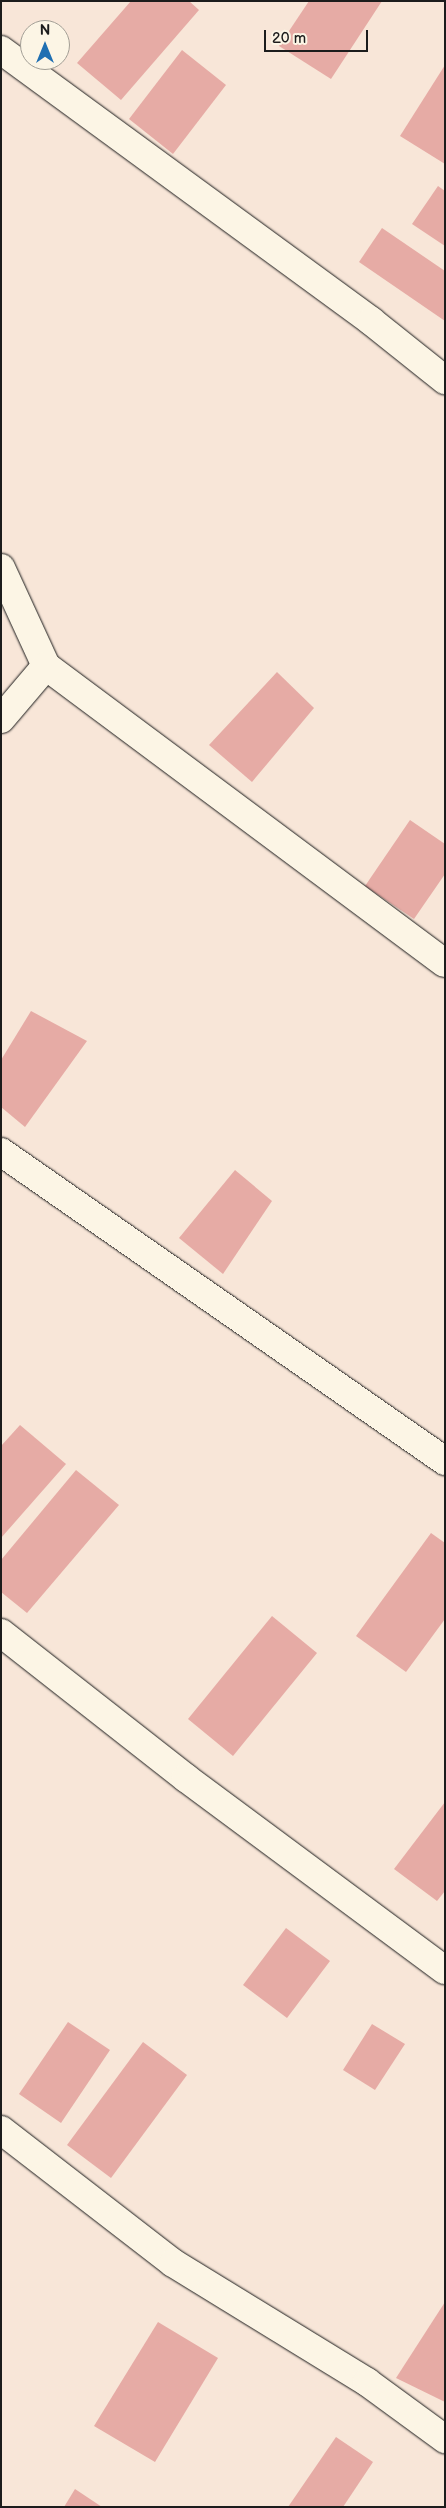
<!DOCTYPE html>
<html>
<head>
<meta charset="utf-8">
<style>
	body { margin:0 }
	#map { position:relative; width:446px; height:2508px; overflow:hidden; background:#f8e6d8; font-family:"Balsamiq Sans",sans-serif }
	div>[style] { position:absolute }
	[style*='--x'] { left:calc(var(--x)*1px); top:calc(var(--y)*1px); width:calc(var(--w)*1px); rotate:calc(var(--a)*1deg) }
	.building>* { inset:0; background:#e6aba5 }
	.roads { filter:drop-shadow(0 0 1px #1c1c1c) drop-shadow(0 0 1px #1c1c1c) }
	.minor>* { height:28px; margin:-14px; padding:0 14px; transform-origin:14px; border-radius:14px; background:#fcf5e5 }
	span { translate:-50% -50%; white-space:nowrap; text-align:center; line-height:1.15; -webkit-text-stroke:4.5px #fcf5e5; paint-order:stroke }
	.frame { position:absolute; inset:0; border:2px solid #1c1c1c; pointer-events:none }
	.north { position:absolute; left:20px; top:20px; width:50px; height:50px; box-sizing:border-box; background:#fcf5e5; border:1px solid #a29e95; border-radius:50%; rotate:0deg; font-size:14px; font-weight:700; line-height:20px; text-align:center; color:#1c1c1c }
	.north::after { content:''; display:block; margin:auto; width:18px; height:22px; background:#1f6fb2; clip-path:polygon(50% 0,100% 100%,50% 72%,0 100%) }
	.scale { position:absolute; left:264px; top:30px; width:104px; height:22px; box-sizing:border-box; border:2px solid #1c1c1c; border-top:0; padding-left:6px; font-size:15px; line-height:18px; white-space:nowrap; color:#1c1c1c; -webkit-text-stroke:4px #fcf5e5; paint-order:stroke }
</style>
</head>
<body>
<div id="map">
	<div class="building">
		<i style="clip-path:polygon(131px 1px,189px 1px,199px 10px,121px 100px,77px 63px)"></i>
		<i style="clip-path:polygon(309px 1px,382px 1px,331px 79px,279px 46px)"></i>
		<i style="clip-path:polygon(182px 50px,226px 85px,173px 154px,129px 119px)"></i>
		<i style="clip-path:polygon(445px 65px,445px 164px,400px 136px)"></i>
		<i style="clip-path:polygon(438px 186px,445px 191px,445px 246px,412px 224px)"></i>
		<i style="clip-path:polygon(382px 228px,445px 271px,445px 321px,359px 262px)"></i>
		<i style="clip-path:polygon(277px 672px,314px 708px,252px 782px,209px 745px)"></i>
		<i style="clip-path:polygon(410px 820px,445px 844px,445px 874px,414px 919px,365px 886px)"></i>
		<i style="clip-path:polygon(31px 1011px,87px 1041px,25px 1127px,1px 1107px,1px 1060px)"></i>
		<i style="clip-path:polygon(235px 1170px,272px 1201px,223px 1274px,179px 1238px)"></i>
		<i style="clip-path:polygon(20px 1425px,66px 1464px,1px 1538px,1px 1446px)"></i>
		<i style="clip-path:polygon(76px 1470px,119px 1505px,27px 1613px,1px 1592px,1px 1560px)"></i>
		<i style="clip-path:polygon(431px 1533px,445px 1543px,445px 1619px,406px 1672px,356px 1636px)"></i>
		<i style="clip-path:polygon(272px 1616px,317px 1653px,233px 1756px,188px 1719px)"></i>
		<i style="clip-path:polygon(445px 1802px,445px 1891px,437px 1901px,394px 1869px)"></i>
		<i style="clip-path:polygon(286px 1928px,330px 1961px,287px 2018px,243px 1985px)"></i>
		<i style="clip-path:polygon(68px 2022px,110px 2050px,61px 2123px,19px 2094px)"></i>
		<i style="clip-path:polygon(372px 2024px,405px 2044px,375px 2090px,343px 2070px)"></i>
		<i style="clip-path:polygon(143px 2042px,187px 2075px,111px 2178px,67px 2145px)"></i>
		<i style="clip-path:polygon(445px 2302px,445px 2402px,396px 2378px)"></i>
		<i style="clip-path:polygon(158px 2322px,218px 2358px,155px 2462px,94px 2426px)"></i>
		<i style="clip-path:polygon(336px 2437px,373px 2462px,343px 2507px,288px 2507px)"></i>
		<i style="clip-path:polygon(75px 2489px,102px 2507px,64px 2507px)"></i>
	</div>
	<div class="roads">
		<div class="minor">
			<i style="--x:1;--y:50;--w:459;--a:36.2"></i>
			<i style="--x:371;--y:321;--w:95;--a:38.6"></i>
			<i style="--x:1;--y:568;--w:108;--a:65.3"></i>
			<i style="--x:46;--y:666;--w:497;--a:36.7"></i>
			<i style="--x:1;--y:719;--w:70;--a:-49.7"></i>
			<i style="--x:1;--y:1152;--w:541;--a:34.84"></i>
			<i style="--x:1;--y:1633;--w:235;--a:38.1"></i>
			<i style="--x:186;--y:1778;--w:322;--a:36.6"></i>
			<i style="--x:1;--y:2130;--w:217;--a:37.7"></i>
			<i style="--x:173;--y:2263;--w:228;--a:31.5"></i>
			<i style="--x:367;--y:2382;--w:97;--a:36.2"></i>
		</div>
	</div>
	<div class="frame"></div>
	<div class="north">N</div>
	<div class="scale">20 m</div>
</div>
</body>
</html>
